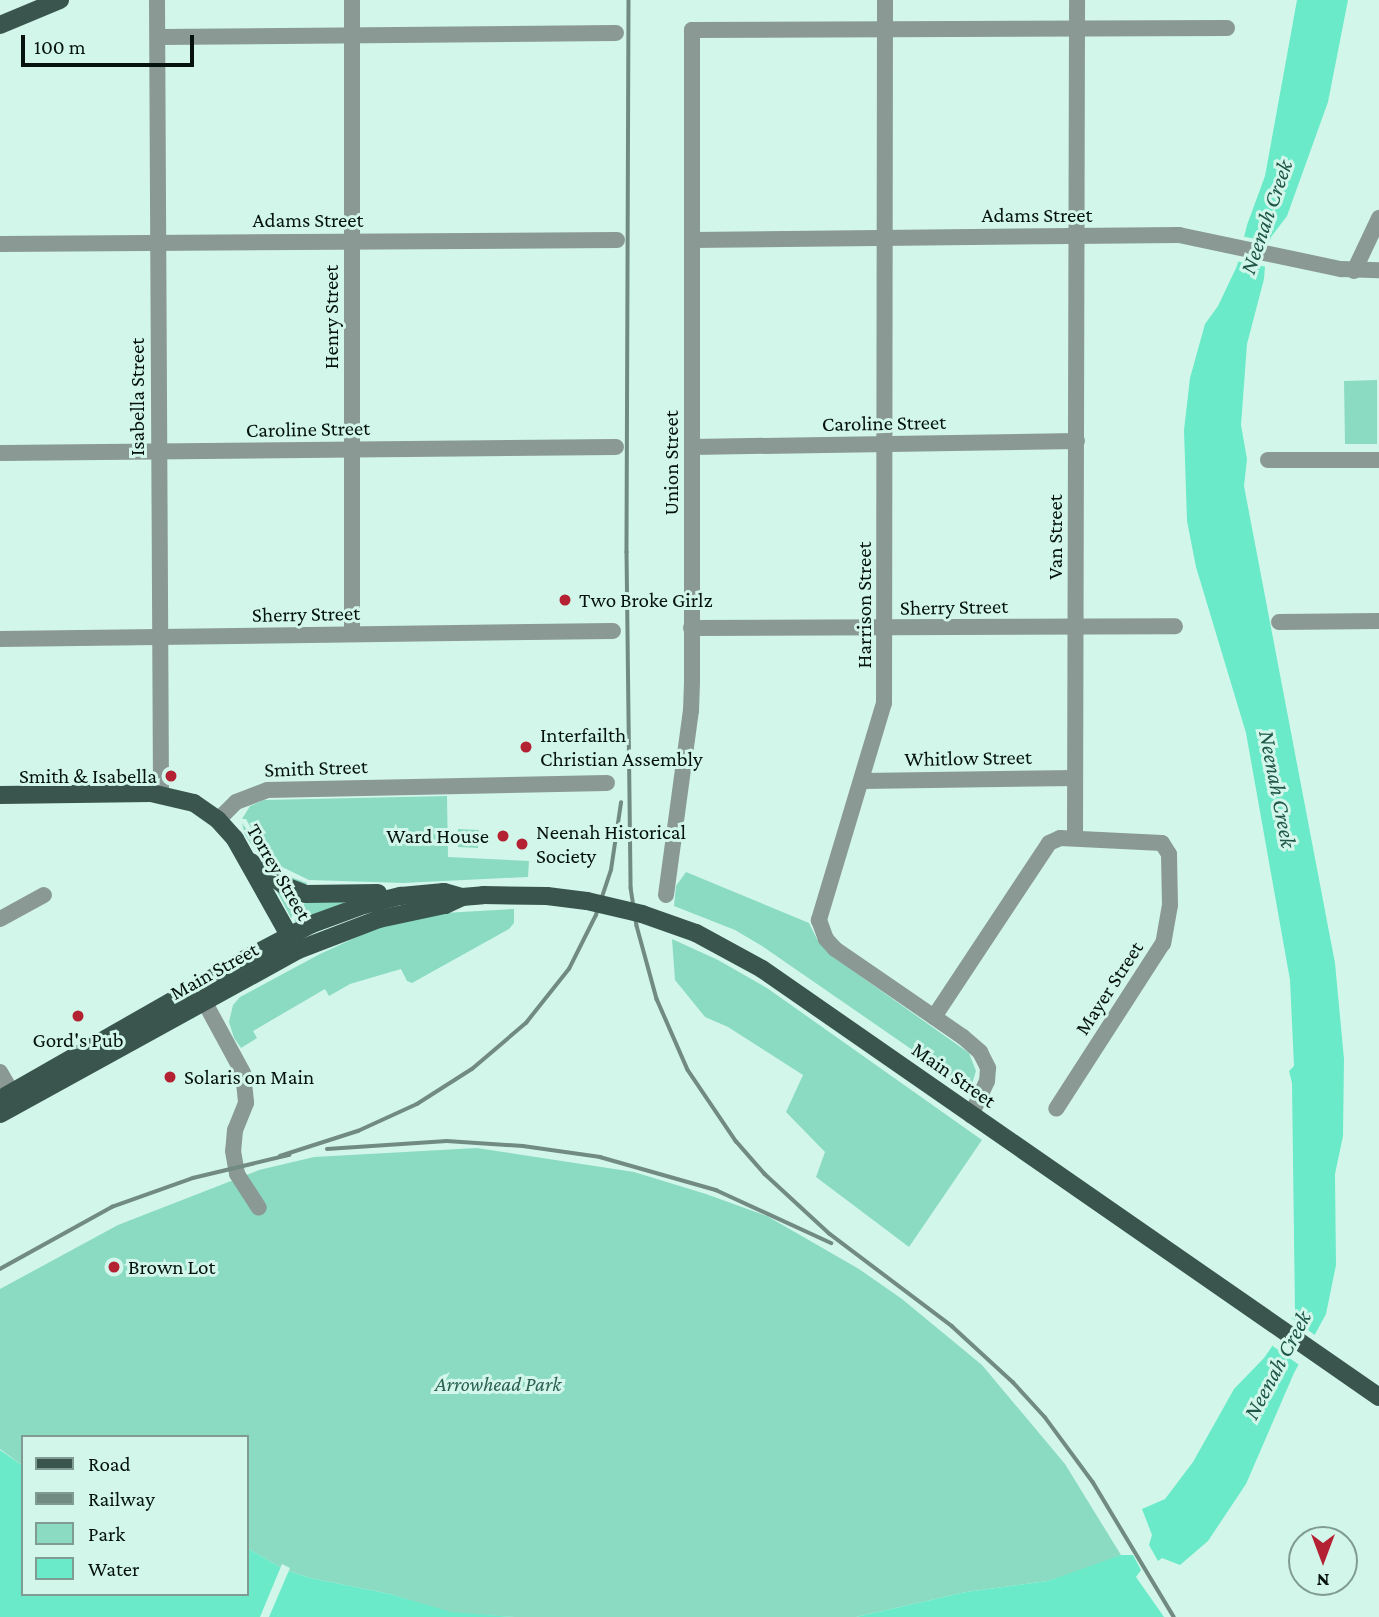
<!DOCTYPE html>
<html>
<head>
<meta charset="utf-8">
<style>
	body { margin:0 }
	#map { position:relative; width:1379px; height:1617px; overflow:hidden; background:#d2f7ea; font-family:"Crimson Pro",serif }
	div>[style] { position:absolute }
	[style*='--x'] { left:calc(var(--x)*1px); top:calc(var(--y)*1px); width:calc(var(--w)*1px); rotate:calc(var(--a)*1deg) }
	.green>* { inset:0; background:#8bdbc3 }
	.water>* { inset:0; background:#6aeac8 }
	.pier>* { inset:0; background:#d2f7ea }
	.minor>* { height:16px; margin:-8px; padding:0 8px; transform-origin:8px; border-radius:8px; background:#8a9994 }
	.major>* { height:18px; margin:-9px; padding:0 9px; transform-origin:9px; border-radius:9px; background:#3a554d }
	.rail>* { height:3.5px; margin:-1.75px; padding:0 1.75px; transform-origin:1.75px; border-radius:1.75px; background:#728b82 }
	.major-bridge>* { height:18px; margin:-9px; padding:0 9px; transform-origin:9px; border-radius:9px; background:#3a554d }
	.dots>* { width:19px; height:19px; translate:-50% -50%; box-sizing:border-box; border:4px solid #d2f7ea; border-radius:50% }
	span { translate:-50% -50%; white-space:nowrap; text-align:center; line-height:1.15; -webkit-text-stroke:6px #d2f7ea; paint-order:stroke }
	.street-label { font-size:21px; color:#05120e }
	.poi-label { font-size:21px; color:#05120e }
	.left { translate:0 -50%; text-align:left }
	.right { translate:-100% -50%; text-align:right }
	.park-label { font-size:21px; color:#2b6052; font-style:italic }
	.water-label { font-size:23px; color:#205648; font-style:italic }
	.legend { position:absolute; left:21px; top:1435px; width:228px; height:161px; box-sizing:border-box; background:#d2f7ea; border:2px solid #809b92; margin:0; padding:9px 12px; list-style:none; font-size:21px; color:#05120e }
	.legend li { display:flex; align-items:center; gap:14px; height:35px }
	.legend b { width:35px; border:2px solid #809b92 }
	.north { position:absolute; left:1288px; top:1526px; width:70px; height:70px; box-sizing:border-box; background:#d2f7ea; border:2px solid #809b92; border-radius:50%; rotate:180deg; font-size:19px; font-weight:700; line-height:28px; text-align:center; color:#05120e }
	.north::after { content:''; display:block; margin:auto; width:24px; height:32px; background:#b32132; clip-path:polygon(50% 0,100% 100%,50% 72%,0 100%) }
	.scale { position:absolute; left:21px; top:35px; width:173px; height:32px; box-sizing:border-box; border:4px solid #05120e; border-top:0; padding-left:9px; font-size:21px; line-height:24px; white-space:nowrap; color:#05120e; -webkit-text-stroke:5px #d2f7ea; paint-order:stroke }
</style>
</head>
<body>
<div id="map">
	<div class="green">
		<i style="clip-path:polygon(1377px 380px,1377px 444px,1345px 444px,1344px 381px)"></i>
		<i style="clip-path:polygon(447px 796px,448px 857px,529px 861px,528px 877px,403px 883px,309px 880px,280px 866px,262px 847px,246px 819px,242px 819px,250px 806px,264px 800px)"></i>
		<i style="clip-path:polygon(242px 823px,270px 862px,285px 875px,307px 883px,305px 888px,266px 866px,245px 835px)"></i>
		<i style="clip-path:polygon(458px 829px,479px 830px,478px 848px,458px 847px)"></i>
		<i style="clip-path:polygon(686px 872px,809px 923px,817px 939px,832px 956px,969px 1053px,976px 1071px,972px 1084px,969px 1087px,956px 1080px,762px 946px,735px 930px,674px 906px,676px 886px)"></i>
		<i style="clip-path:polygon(275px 888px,302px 899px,291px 918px,281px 899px)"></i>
		<i style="clip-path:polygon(307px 899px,343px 901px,344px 903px,294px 922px)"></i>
		<i style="clip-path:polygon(514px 909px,514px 923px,509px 929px,412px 983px,407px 981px,401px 969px,350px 984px,329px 996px,325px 989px,253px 1031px,257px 1038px,241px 1048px,234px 1038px,229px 1022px,233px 1005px,240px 997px,320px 954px,385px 924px,444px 913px)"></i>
		<i style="clip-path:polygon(672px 939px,718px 960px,767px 988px,982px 1140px,909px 1247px,816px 1177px,825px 1152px,786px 1112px,803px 1075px,728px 1027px,705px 1017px,675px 980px)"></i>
		<i style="clip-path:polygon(477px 1148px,634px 1172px,706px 1194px,767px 1216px,859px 1269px,902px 1299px,982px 1365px,1065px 1464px,1121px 1555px,1109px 1561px,1140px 1617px,1091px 1567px,1048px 1581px,966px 1592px,856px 1617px,514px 1617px,451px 1613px,390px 1594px,310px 1578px,285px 1570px,247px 1548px,247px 1437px,23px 1437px,23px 1466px,0 1449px,0 1289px,118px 1225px,259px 1170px,314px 1157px)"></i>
	</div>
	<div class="water">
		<i style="clip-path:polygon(1297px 0,1348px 0,1328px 102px,1287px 216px,1271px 237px,1266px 253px,1264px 279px,1247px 344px,1241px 425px,1247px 459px,1244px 486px,1335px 963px,1344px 1059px,1343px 1136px,1335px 1174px,1336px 1265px,1326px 1314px,1294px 1373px,1246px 1484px,1208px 1541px,1180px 1565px,1162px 1558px,1158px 1561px,1149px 1545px,1152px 1535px,1142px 1509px,1165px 1499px,1193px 1462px,1234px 1389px,1264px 1358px,1295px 1313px,1292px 1083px,1289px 1071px,1294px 1066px,1290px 980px,1246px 733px,1196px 567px,1187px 521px,1184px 430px,1190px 378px,1205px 324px,1218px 306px,1237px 266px,1247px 225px,1265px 176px)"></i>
		<i style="clip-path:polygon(0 1450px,23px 1466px,23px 1594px,247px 1594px,247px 1548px,285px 1570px,310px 1578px,390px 1594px,451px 1612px,514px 1617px,0 1617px)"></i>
		<i style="clip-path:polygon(1121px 1555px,1133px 1555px,1141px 1570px,1136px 1577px,1164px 1617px,856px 1617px,966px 1592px,1048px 1581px)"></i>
	</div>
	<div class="pier">
		<i style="clip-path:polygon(1240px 236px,1272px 242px,1267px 267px,1235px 261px)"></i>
		<i style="clip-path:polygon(1289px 1316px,1316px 1336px,1302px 1367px,1270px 1344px)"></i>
		<i style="clip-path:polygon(282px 1564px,290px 1568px,269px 1617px,260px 1617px)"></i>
	</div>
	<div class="minor">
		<i style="--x:157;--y:0;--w:793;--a:89.71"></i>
		<i style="--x:885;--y:0;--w:703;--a:90.08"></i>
		<i style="--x:884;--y:703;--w:227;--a:106.7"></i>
		<i style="--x:819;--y:920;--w:20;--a:70"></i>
		<i style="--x:826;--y:939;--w:13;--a:48"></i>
		<i style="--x:835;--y:949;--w:155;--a:34.5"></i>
		<i style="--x:963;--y:1037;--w:23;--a:41"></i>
		<i style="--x:980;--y:1052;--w:18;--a:63"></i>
		<i style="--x:988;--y:1068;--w:13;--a:94"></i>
		<i style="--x:987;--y:1081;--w:38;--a:115"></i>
		<i style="--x:158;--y:37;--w:458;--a:-0.5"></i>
		<i style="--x:692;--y:240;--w:487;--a:-0.6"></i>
		<i style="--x:1179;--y:235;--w:166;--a:11.9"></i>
		<i style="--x:1341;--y:269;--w:38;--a:2"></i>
		<i style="--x:0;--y:244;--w:617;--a:-0.37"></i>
		<i style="--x:1354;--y:271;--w:59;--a:-64.7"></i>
		<i style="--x:692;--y:447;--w:385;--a:-0.9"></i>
		<i style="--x:0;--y:453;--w:616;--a:-0.56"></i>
		<i style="--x:1268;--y:460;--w:111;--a:0"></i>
		<i style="--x:1279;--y:622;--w:100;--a:-0.6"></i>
		<i style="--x:691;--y:628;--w:484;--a:-0.2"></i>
		<i style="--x:352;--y:634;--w:634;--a:-90"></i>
		<i style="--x:0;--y:639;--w:613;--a:-0.75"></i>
		<i style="--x:862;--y:781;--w:213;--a:-0.8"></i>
		<i style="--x:218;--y:820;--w:25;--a:-45"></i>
		<i style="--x:236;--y:802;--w:33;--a:-21"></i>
		<i style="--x:267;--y:790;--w:340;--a:-1.2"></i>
		<i style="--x:1075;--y:838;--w:838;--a:-89.86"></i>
		<i style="--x:666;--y:895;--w:186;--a:-82.3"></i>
		<i style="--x:691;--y:711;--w:29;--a:-88"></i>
		<i style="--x:692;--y:682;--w:652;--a:-90"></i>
		<i style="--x:692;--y:30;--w:535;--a:-0.21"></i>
		<i style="--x:0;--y:919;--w:50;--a:-28.6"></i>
		<i style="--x:198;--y:990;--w:94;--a:61.5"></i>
		<i style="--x:243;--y:1073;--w:30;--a:84"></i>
		<i style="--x:246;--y:1103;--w:29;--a:112"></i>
		<i style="--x:235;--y:1130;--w:21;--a:95"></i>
		<i style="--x:233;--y:1151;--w:23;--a:80"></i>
		<i style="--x:237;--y:1174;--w:40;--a:57.1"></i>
		<i style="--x:934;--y:1017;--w:209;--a:-56.5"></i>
		<i style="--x:1049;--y:843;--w:12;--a:-24"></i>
		<i style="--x:1060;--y:838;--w:102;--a:2.8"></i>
		<i style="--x:1162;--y:843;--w:13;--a:58"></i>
		<i style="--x:1169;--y:854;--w:51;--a:88.9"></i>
		<i style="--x:1170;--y:905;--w:39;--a:100"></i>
		<i style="--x:1163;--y:943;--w:197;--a:122.8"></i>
		<i style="--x:0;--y:1072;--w:36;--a:60"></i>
	</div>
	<div class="major">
		<i style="--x:0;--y:25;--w:65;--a:-22.6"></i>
		<i style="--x:0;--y:795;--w:151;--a:-0.8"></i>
		<i style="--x:151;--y:793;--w:44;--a:13.1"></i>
		<i style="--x:194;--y:803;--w:29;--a:35"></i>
		<i style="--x:218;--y:820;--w:25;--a:48"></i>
		<i style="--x:235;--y:839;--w:120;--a:60.7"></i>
		<i style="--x:251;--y:862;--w:42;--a:35.2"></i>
		<i style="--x:285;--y:886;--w:22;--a:21"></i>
		<i style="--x:306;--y:894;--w:72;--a:-0.8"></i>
		<i style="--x:696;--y:933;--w:75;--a:28.6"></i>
		<i style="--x:762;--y:969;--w:751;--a:34.75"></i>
		<i style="--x:0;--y:1099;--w:282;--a:-29.7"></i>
		<i style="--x:245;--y:959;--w:76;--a:-27.6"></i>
		<i style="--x:312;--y:924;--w:55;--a:-20.1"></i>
		<i style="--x:364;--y:905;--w:38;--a:-14"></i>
		<i style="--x:401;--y:896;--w:43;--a:-5.3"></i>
		<i style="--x:444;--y:892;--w:19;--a:16"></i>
		<i style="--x:0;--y:1114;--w:340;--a:-28.8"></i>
		<i style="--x:298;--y:950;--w:87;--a:-20.9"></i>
		<i style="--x:379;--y:919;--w:67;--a:-12"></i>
		<i style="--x:445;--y:905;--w:19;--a:-25"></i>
		<i style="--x:462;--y:897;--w:21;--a:-5"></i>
	</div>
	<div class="rail">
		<i style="--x:629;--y:0;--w:552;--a:90.21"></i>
		<i style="--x:627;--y:552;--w:336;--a:89.3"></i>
		<i style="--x:631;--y:888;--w:38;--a:81"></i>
		<i style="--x:637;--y:926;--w:76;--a:74.7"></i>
		<i style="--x:657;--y:999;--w:77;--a:66.4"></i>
		<i style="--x:688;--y:1070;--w:86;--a:55.9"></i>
		<i style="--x:736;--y:1141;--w:44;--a:48.7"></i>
		<i style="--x:765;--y:1174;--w:88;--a:42.7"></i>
		<i style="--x:830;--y:1234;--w:153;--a:37"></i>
		<i style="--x:952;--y:1326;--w:83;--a:42.6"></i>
		<i style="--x:1013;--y:1382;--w:47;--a:47.6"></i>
		<i style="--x:1045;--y:1417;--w:81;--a:53.6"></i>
		<i style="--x:1093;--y:1482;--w:157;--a:59"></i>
		<i style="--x:327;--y:1149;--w:120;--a:-3.8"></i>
		<i style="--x:447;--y:1141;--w:76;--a:3.8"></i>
		<i style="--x:523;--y:1146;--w:78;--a:8.1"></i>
		<i style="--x:600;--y:1157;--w:121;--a:15.9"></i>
		<i style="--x:716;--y:1190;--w:127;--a:24.7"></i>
		<i style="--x:280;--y:1156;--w:82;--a:-17.8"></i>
		<i style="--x:358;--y:1131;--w:65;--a:-24.6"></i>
		<i style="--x:417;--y:1104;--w:65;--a:-32.5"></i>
		<i style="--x:472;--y:1069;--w:71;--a:-40.4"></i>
		<i style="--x:526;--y:1023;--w:69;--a:-51.5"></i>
		<i style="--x:569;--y:969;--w:60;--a:-63.4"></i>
		<i style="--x:596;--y:915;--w:47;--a:-71.6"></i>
		<i style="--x:611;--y:870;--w:68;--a:-81.5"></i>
		<i style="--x:0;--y:1269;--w:128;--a:-29"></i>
		<i style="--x:112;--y:1207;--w:86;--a:-19.7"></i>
		<i style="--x:193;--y:1178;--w:99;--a:-13.5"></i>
	</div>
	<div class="major-bridge">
		<i style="--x:483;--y:895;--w:64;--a:0.9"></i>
		<i style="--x:547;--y:896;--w:40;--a:7.1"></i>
		<i style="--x:587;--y:901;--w:57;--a:13.3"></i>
		<i style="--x:642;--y:914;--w:57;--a:19.4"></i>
	</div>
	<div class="dots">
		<i style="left:565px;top:600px;background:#b32132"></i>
		<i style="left:526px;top:747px;background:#b32132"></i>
		<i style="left:171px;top:776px;background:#b32132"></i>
		<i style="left:503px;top:836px;background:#b32132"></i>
		<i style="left:522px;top:844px;background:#b32132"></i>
		<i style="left:78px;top:1016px;background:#b32132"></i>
		<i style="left:170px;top:1077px;background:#b32132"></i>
		<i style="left:114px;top:1267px;background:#b32132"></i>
	</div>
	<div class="street-label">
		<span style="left:1037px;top:215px">Adams Street</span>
		<span style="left:308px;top:220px">Adams Street</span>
		<span style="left:331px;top:317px;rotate:-90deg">Henry Street</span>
		<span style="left:137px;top:397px;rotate:-90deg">Isabella Street</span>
		<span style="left:884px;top:423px;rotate:-1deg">Caroline Street</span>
		<span style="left:308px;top:429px;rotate:-1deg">Caroline Street</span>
		<span style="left:671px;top:463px;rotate:-90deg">Union Street</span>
		<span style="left:1055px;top:537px;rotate:-90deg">Van Street</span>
		<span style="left:864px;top:605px;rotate:-90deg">Harrison Street</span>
		<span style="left:954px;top:607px;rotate:-1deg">Sherry Street</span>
		<span style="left:306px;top:614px;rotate:-1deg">Sherry Street</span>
		<span style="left:968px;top:758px;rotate:-1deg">Whitlow Street</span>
		<span style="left:316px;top:768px;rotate:-2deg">Smith Street</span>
		<span style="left:279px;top:872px;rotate:60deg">Torrey Street</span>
		<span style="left:214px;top:971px;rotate:-29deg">Main Street</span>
		<span style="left:1109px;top:988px;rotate:-57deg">Mayer Street</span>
		<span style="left:954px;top:1075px;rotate:35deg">Main Street</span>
	</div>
	<div class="poi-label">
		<span class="left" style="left:579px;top:600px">Two Broke Girlz</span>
		<span class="left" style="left:540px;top:747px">Interfailth<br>Christian Assembly</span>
		<span class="right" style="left:157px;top:776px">Smith &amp; Isabella</span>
		<span class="left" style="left:536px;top:844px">Neenah Historical<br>Society</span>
		<span class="right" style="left:489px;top:836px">Ward House</span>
		<span style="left:78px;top:1040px">Gord's Pub</span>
		<span class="left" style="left:184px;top:1077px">Solaris on Main</span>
		<span class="left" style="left:128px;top:1267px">Brown Lot</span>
	</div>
	<div class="park-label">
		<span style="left:498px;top:1384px">Arrowhead Park</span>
	</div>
	<div class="water-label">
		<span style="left:1266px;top:217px;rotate:-71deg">Neenah Creek</span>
		<span style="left:1278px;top:789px;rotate:79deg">Neenah Creek</span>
		<span style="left:1277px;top:1365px;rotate:-62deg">Neenah Creek</span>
	</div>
	<ul class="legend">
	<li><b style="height:9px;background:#3a554d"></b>Road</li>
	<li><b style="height:9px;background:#728b82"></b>Railway</li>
	<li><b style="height:19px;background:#8bdbc3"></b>Park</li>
	<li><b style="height:19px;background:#6aeac8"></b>Water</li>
	</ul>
	<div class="north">N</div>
	<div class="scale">100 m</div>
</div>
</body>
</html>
